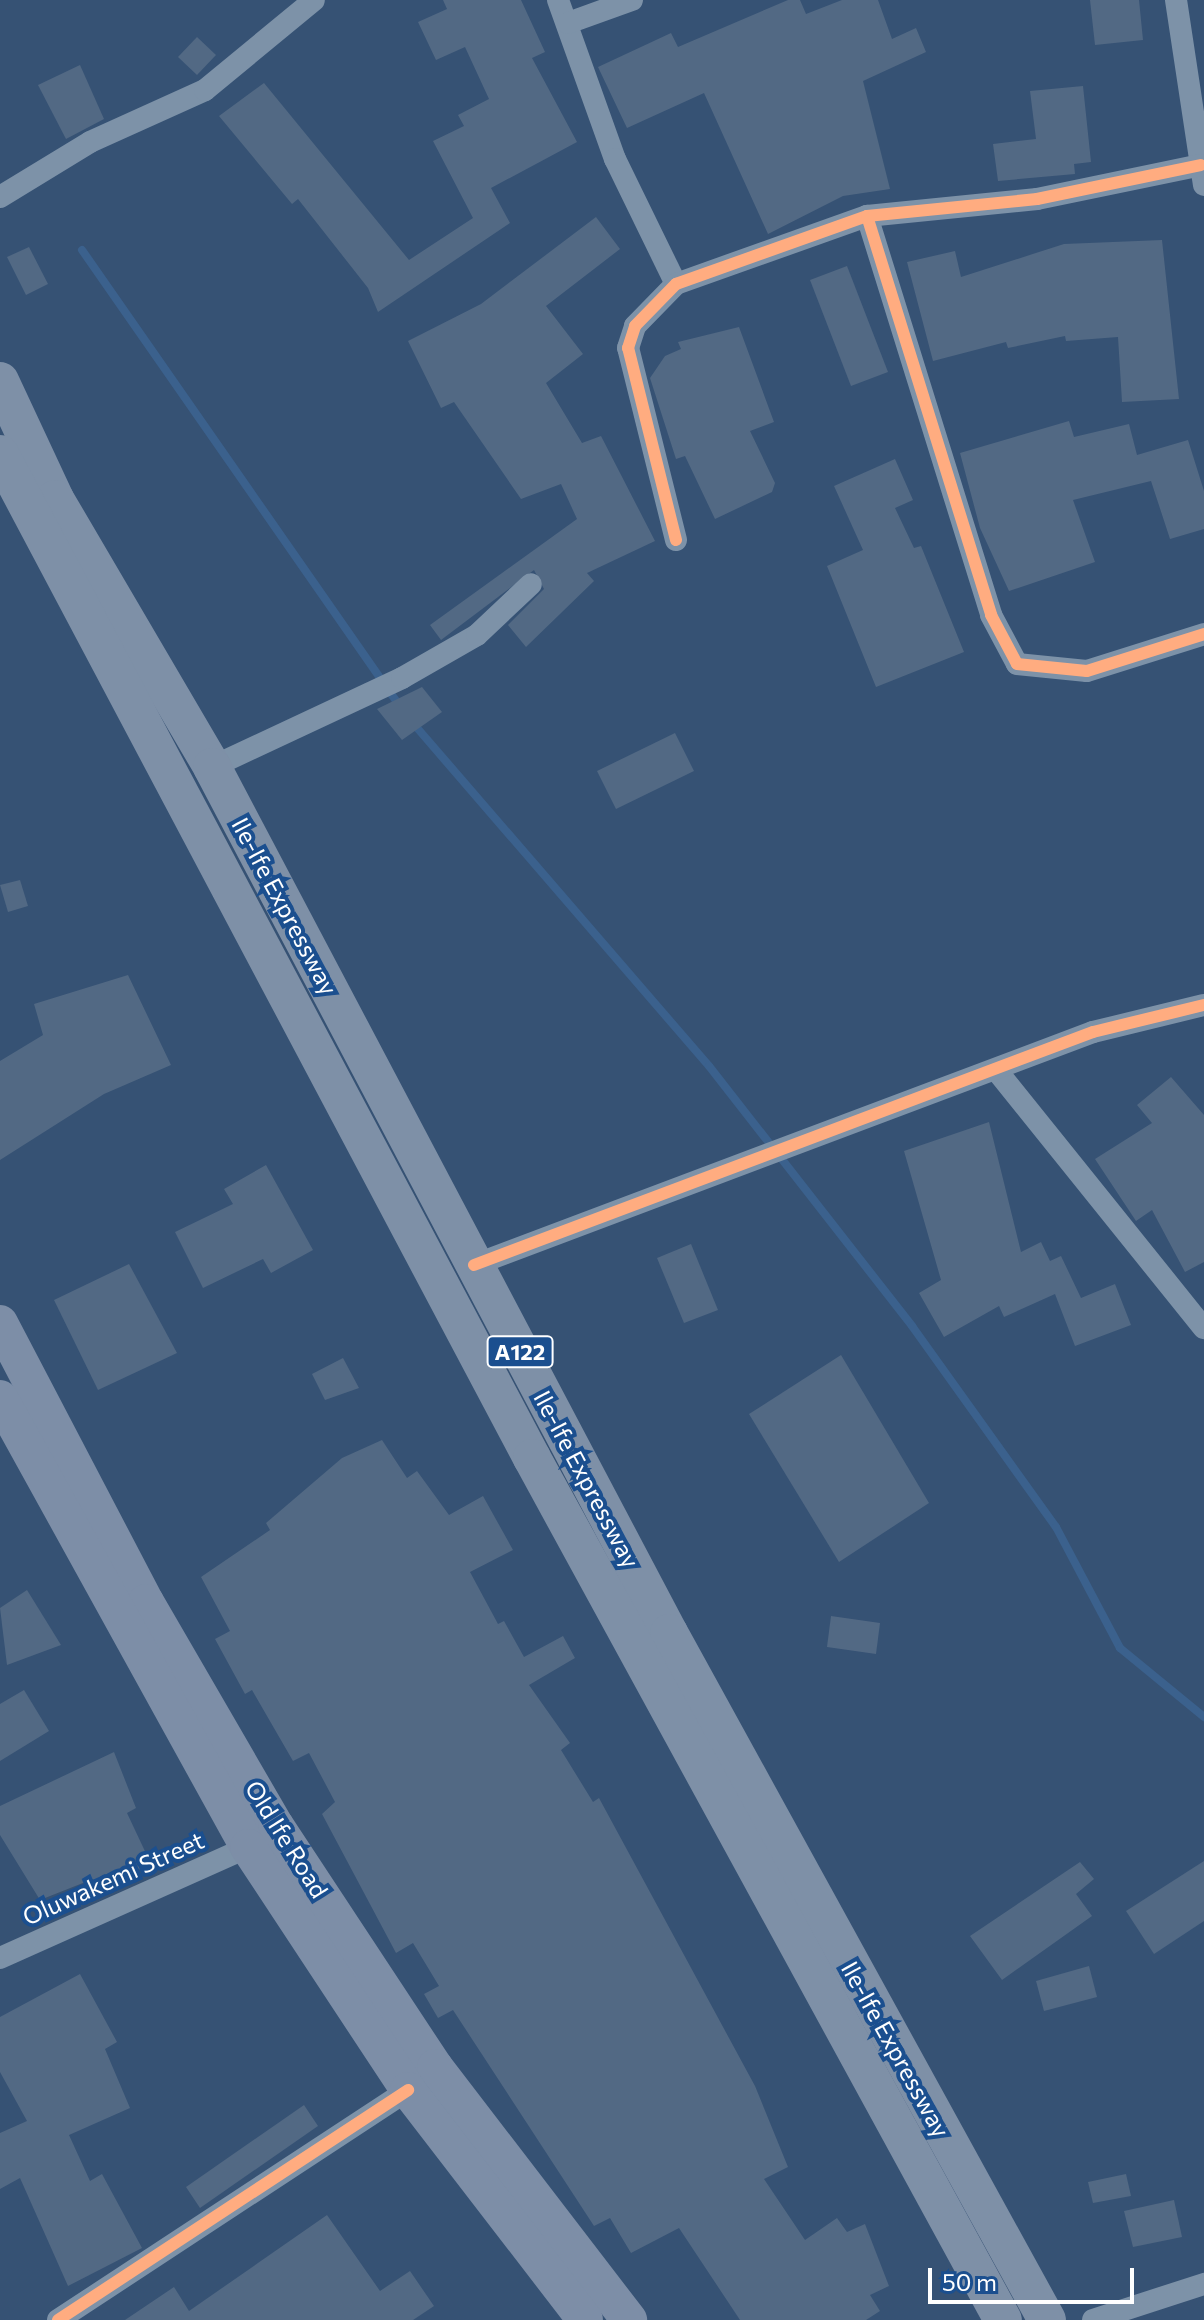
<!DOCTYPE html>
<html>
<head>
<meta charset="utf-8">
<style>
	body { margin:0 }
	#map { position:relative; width:1204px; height:2320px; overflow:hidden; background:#365274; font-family:Commissioner,sans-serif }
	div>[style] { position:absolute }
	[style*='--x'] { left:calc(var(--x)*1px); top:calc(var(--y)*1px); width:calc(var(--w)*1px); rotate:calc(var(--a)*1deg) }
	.stream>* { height:8px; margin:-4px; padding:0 4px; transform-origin:4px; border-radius:4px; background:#3b618d }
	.building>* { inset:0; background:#526984 }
	.minor>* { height:22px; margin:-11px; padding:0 11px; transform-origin:11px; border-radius:11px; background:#7d92a8 }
	.primary>* { height:36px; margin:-18px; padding:0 18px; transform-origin:18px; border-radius:18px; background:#7d8ea7 }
	.trunk>* { height:38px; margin:-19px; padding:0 19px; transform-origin:19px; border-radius:19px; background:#7e90a7 }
	.cycleway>* { height:12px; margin:-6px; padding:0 6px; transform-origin:6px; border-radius:6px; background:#ffac80 }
	span { translate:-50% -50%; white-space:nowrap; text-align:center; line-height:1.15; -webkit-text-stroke:8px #1b4f8f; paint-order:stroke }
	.shield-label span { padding:2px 6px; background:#1b4f8f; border:2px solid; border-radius:6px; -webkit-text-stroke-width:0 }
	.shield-label { font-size:22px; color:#fff; font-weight:700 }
	.street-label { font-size:24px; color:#fff }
	.scale { position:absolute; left:928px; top:2268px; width:206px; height:36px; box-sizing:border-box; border:4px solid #fff; border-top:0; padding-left:10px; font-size:24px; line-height:28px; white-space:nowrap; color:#fff; -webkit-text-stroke:6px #1b4f8f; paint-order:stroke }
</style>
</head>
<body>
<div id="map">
	<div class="stream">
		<i style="--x:82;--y:250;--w:558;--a:55.14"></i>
		<i style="--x:412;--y:722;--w:454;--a:49.2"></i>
		<i style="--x:709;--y:1066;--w:330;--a:52"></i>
		<i style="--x:912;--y:1326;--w:247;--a:54.4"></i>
		<i style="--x:1056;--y:1527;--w:137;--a:62.1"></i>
		<i style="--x:1120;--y:1648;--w:109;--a:39.4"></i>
	</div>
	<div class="building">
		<i style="clip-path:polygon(443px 0,521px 0,545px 52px,532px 58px,577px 142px,491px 188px,510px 223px,378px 312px,368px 288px,298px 199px,292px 204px,219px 116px,264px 83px,409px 260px,473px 218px,433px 141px,464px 126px,458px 115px,489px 99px,465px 47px,436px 60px,418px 22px,447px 9px)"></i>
		<i style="clip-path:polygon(788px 0,800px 0,806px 14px,842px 0,878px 0,892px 39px,916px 28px,926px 52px,863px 81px,890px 189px,843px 196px,768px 234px,704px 93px,627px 128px,598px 67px,671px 33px,678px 47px)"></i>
		<i style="clip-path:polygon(1090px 0,1139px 0,1143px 40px,1095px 45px)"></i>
		<i style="clip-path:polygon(197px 37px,216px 55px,197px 75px,178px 57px)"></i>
		<i style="clip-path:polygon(80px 65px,104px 119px,66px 139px,38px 85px)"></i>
		<i style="clip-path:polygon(1083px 86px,1091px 162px,1074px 164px,1075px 174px,998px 181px,993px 144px,1036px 139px,1030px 91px)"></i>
		<i style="clip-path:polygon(596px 217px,620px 249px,546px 306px,583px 354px,546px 383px,582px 443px,601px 436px,655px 541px,587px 573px,594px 581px,526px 647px,508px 625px,544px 589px,534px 570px,441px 640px,430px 625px,577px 519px,561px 484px,521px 499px,454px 402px,441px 408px,408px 341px,481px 304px)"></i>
		<i style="clip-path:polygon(1162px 240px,1179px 399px,1122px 402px,1118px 337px,1066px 341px,1065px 336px,1008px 348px,1006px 342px,933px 361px,907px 262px,955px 251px,961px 277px,1064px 244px)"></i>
		<i style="clip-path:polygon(29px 247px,48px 284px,26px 295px,7px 257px)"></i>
		<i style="clip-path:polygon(847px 266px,888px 372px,851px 386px,810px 280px)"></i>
		<i style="clip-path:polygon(739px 327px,774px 422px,750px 431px,775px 483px,772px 492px,715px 519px,685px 456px,676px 459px,650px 378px,665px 356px,681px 349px,678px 342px)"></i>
		<i style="clip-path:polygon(1069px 421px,1074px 437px,1129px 424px,1137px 455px,1188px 440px,1204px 491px,1204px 529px,1170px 539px,1151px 481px,1073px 500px,1095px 562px,1009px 591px,980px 528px,960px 453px)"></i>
		<i style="clip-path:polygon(895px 459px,913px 500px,895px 508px,914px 548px,921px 546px,964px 652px,876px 687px,827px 566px,863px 550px,834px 486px)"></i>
		<i style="clip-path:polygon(422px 687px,442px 712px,402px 740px,377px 709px)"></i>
		<i style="clip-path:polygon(675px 733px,694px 771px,616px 809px,597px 771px)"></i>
		<i style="clip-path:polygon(20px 880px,28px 906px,8px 912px,0 885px)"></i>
		<i style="clip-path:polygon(128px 975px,171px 1065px,104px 1094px,0 1160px,0 1061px,43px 1035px,34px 1004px)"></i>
		<i style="clip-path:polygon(1171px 1077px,1204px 1115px,1204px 1262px,1185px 1272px,1152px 1210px,1136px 1221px,1095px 1159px,1152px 1123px,1137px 1105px)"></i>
		<i style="clip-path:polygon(989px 1122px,1021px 1252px,1041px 1242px,1050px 1261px,1061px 1256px,1081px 1298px,1115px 1284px,1131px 1325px,1075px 1346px,1055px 1294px,1004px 1317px,999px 1306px,944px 1337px,919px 1293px,941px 1280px,904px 1151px)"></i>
		<i style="clip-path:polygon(266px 1165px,313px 1250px,271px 1273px,263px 1259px,203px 1288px,175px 1232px,233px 1204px,224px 1189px)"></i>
		<i style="clip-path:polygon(691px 1244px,718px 1310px,684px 1323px,657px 1258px)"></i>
		<i style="clip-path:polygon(129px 1264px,177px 1353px,98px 1390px,54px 1300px)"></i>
		<i style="clip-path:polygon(841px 1355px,929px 1503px,839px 1562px,749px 1414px)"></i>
		<i style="clip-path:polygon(343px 1358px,359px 1388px,325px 1400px,312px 1374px)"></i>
		<i style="clip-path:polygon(382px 1440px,407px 1478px,417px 1471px,449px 1515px,483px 1496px,513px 1550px,470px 1572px,498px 1624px,504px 1621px,524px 1657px,563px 1636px,575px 1658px,529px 1685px,570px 1743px,561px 1750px,593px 1802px,599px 1798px,755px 2086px,788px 2167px,764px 2179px,805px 2240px,837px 2218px,847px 2232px,865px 2224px,889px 2286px,870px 2295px,880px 2311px,866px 2320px,740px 2320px,679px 2228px,631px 2253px,610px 2218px,594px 2226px,453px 2010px,438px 2018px,424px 1994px,439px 1986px,413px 1943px,396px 1953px,322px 1814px,335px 1802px,309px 1753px,293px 1761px,252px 1690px,245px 1694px,215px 1639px,230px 1631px,201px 1577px,270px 1530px,266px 1523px,342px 1458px)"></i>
		<i style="clip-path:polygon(27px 1590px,61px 1645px,7px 1665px,0 1608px)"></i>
		<i style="clip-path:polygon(831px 1616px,880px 1623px,876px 1654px,827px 1647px)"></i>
		<i style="clip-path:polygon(24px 1690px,49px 1731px,0 1761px,0 1704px)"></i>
		<i style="clip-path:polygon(114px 1752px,136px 1808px,127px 1813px,151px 1864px,98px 1889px,93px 1879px,40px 1900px,0 1835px,0 1806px)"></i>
		<i style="clip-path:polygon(1204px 1861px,1204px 1921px,1154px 1954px,1126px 1911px)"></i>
		<i style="clip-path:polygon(1080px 1862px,1094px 1879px,1076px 1894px,1092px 1916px,1002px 1980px,970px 1936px)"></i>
		<i style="clip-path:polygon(1089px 1966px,1097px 1997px,1044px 2011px,1036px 1981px)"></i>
		<i style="clip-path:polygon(80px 1974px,117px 2042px,105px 2049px,130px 2108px,69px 2135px,90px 2181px,102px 2174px,142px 2248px,68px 2286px,20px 2178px,0 2189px,0 2133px,27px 2121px,0 2072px,0 2017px)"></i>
		<i style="clip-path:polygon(304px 2105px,318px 2126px,200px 2208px,186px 2187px)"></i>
		<i style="clip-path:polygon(1126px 2174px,1131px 2196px,1093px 2203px,1088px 2182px)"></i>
		<i style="clip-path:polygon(1174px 2200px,1182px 2237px,1133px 2247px,1124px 2211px)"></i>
		<i style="clip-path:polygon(327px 2215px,380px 2291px,410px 2271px,434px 2306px,413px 2320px,125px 2320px,174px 2287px,189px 2311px)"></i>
	</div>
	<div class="minor">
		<i style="--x:558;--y:0;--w:169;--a:70.3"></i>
		<i style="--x:615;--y:159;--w:139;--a:64"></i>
		<i style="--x:1176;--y:0;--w:187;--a:81.4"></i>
		<i style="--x:568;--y:23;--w:68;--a:-19.8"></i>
		<i style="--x:0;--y:197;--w:105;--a:-31.4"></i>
		<i style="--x:90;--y:142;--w:126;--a:-24.3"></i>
		<i style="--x:205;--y:90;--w:141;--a:-39.5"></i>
		<i style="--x:867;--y:216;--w:418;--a:72.7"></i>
		<i style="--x:991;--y:615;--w:55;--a:62"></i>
		<i style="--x:1017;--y:664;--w:70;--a:5.7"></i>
		<i style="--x:1087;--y:671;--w:123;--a:-17.5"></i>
		<i style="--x:676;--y:540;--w:198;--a:-104"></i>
		<i style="--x:628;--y:348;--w:23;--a:-72"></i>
		<i style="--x:635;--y:326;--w:59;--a:-45.7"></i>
		<i style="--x:676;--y:284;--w:203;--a:-19.6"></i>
		<i style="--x:867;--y:216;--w:171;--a:-5.7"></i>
		<i style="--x:1037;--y:199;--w:167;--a:-11.7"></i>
		<i style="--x:212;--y:767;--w:210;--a:-25.1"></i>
		<i style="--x:402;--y:678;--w:86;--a:-29.8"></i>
		<i style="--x:477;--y:635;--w:74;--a:-43.4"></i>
		<i style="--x:997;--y:1071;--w:330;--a:51.2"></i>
		<i style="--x:474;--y:1265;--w:661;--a:-20.63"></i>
		<i style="--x:1093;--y:1032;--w:114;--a:-13.7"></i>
		<i style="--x:0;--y:1958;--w:272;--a:-24.1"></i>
		<i style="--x:58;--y:2320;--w:419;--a:-33.3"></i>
		<i style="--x:1093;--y:2320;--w:117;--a:-18"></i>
	</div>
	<div class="primary">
		<i style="--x:0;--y:1323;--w:315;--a:62.4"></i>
		<i style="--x:146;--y:1602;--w:259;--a:59.9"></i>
		<i style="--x:276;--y:1826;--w:289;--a:56.6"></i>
		<i style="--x:435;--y:2067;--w:319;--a:52.5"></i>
		<i style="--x:0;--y:1398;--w:513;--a:61.09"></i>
		<i style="--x:248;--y:1847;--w:291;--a:56.6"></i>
		<i style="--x:408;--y:2090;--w:290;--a:52.4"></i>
	</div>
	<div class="trunk">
		<i style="--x:0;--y:381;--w:130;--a:65"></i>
		<i style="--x:55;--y:499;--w:311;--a:59.6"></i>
		<i style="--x:212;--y:767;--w:979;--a:62.18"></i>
		<i style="--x:669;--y:1633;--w:784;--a:61.18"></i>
		<i style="--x:0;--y:454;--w:1136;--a:62.08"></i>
		<i style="--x:532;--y:1458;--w:982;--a:61.35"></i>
	</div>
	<div class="cycleway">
		<i style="--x:867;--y:216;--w:418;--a:72.7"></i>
		<i style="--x:991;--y:615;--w:55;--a:62"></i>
		<i style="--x:1017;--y:664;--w:70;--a:5.7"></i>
		<i style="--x:1087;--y:671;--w:123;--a:-17.5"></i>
		<i style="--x:676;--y:540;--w:198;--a:-104"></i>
		<i style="--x:628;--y:348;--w:23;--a:-72"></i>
		<i style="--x:635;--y:326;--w:59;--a:-45.7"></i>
		<i style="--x:676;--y:284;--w:203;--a:-19.6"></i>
		<i style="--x:867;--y:216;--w:171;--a:-5.7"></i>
		<i style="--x:1037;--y:199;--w:167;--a:-11.7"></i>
		<i style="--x:474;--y:1265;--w:661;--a:-20.63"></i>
		<i style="--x:1093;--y:1032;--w:114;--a:-13.7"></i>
		<i style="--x:58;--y:2320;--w:419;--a:-33.3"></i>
	</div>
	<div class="shield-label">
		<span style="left:520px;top:1352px">A122</span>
	</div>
	<div class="street-label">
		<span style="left:285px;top:906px;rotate:62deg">Ile-Ife Expressway</span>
		<span style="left:587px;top:1479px;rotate:62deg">Ile-Ife Expressway</span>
		<span style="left:287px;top:1839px;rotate:58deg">Old Ife Road</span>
		<span style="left:113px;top:1878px;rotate:-24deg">Oluwakemi Street</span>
		<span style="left:896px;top:2049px;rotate:61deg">Ile-Ife Expressway</span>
	</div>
	<div class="scale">50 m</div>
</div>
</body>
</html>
